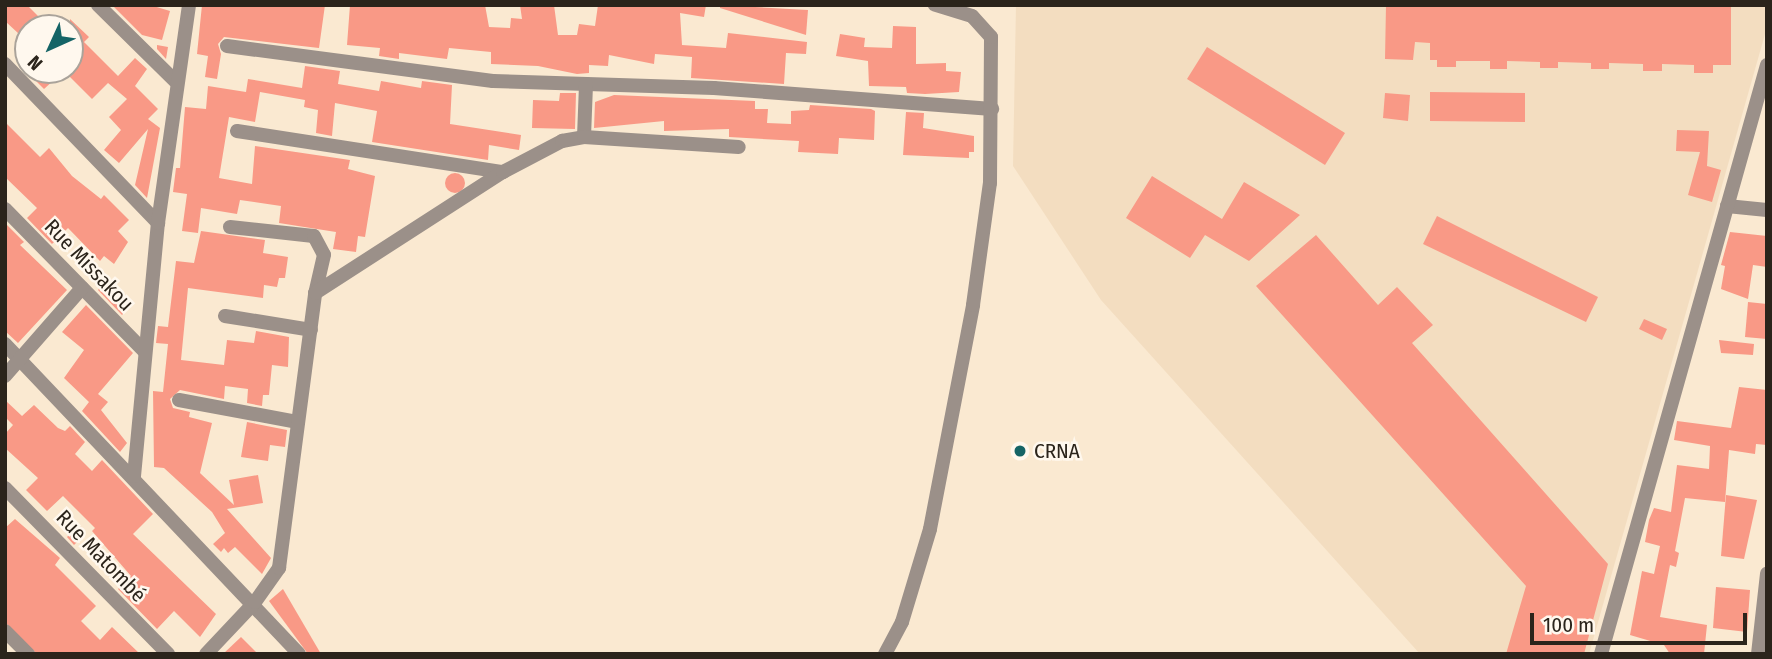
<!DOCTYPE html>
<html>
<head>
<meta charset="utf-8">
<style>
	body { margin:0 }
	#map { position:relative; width:1772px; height:659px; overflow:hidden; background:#fae9d1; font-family:"Fira Sans Condensed",sans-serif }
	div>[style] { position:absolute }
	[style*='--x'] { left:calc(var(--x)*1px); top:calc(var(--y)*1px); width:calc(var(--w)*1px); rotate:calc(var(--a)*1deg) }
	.built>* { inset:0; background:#f3ddc0 }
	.building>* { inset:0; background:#f99986 }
	.round { border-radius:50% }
	.minor>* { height:14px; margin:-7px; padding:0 7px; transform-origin:7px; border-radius:7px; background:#9b9089 }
	.dots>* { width:19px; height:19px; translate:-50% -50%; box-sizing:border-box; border:4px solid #fff8ee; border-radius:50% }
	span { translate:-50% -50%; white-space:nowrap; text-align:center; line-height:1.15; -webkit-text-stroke:5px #fff8ee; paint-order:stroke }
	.street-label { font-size:21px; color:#2b241b }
	.poi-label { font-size:21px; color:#2b241b }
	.left { translate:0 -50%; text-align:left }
	.frame { position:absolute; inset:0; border:7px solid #2b241b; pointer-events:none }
	.north { position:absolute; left:14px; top:14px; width:70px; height:70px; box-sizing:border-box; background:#fff8ee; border:2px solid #aaa39a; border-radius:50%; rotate:225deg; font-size:19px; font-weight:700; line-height:28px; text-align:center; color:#2b241b }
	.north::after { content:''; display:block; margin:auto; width:24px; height:32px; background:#156466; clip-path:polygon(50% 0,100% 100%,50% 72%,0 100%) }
	.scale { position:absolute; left:1530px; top:613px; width:217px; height:32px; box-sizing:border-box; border:4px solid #2b241b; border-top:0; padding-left:9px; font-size:21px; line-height:24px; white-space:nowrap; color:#2b241b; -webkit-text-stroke:5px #fff8ee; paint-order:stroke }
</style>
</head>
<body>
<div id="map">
	<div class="built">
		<i style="clip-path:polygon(1016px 5px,1767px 5px,1767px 27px,1589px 654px,1420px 654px,1101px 300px,1013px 166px)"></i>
	</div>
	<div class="building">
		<i style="clip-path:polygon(5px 5px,27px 5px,50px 28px,25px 27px,19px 34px,5px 21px)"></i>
		<i style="clip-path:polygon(112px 5px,150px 5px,170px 11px,162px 40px,142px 35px)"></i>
		<i style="clip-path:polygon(202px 5px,325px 5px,319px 48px,224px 37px,218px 44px,221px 54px,217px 79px,205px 77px,208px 56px,197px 54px)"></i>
		<i style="clip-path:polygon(350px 5px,485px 5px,489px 27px,510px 28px,511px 18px,522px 19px,520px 5px,554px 5px,558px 35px,577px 35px,579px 24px,595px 26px,598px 5px,706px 5px,704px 17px,680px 13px,682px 45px,726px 48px,728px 33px,807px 42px,806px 54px,786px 53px,784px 84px,691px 78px,692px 57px,655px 54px,654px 64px,609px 55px,608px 66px,589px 65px,589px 73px,577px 74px,538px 66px,491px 64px,491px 52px,449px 48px,447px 59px,399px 53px,399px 59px,379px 56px,380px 48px,347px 45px)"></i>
		<i style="clip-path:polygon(720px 5px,808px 10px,806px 35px,720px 8px)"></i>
		<i style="clip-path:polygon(1386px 5px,1731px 5px,1731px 65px,1713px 65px,1713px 73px,1694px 73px,1694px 65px,1662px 64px,1662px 71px,1643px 71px,1643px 64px,1609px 63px,1609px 69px,1591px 69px,1591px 63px,1558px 62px,1558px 68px,1540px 68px,1540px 62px,1507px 61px,1507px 69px,1490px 69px,1490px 61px,1456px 61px,1456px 67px,1437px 67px,1437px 60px,1430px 60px,1430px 43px,1415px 42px,1413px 60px,1385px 59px)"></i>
		<i style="clip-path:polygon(70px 19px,89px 37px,84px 42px,118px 76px,135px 58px,147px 69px,135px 86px,158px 109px,148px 119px,160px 128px,147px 198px,135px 185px,148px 129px,119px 163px,104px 150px,121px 130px,109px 117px,127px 99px,108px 83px,92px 99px,70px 77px)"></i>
		<i style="clip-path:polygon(893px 26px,916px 27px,916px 64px,946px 63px,946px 71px,961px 72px,959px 92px,925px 94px,907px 93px,906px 87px,869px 86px,868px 61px,836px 56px,840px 34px,865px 38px,864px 47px,892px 48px)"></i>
		<i style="clip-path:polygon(157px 45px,168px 47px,166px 59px,157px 49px)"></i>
		<i style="clip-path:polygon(1207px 47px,1345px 133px,1325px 165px,1187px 79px)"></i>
		<i style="clip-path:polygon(305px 66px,340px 71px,338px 84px,379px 91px,381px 81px,421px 88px,422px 81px,452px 85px,450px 124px,521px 135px,519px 150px,489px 145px,488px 160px,372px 142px,377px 111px,335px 103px,332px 136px,316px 133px,318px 110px,304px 107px,305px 100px,260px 92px,255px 122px,229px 117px,219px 178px,252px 184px,255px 146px,350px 160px,348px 169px,375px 176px,365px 237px,358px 236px,356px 252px,333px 249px,336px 232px,279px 223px,281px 206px,240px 200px,237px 214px,201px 208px,198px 233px,182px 231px,187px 194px,173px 192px,176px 168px,180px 168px,185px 107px,206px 109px,208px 86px,246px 92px,248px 79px,302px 88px)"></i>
		<i style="clip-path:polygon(45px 70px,65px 70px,44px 89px,35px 80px)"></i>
		<i style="clip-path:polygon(1430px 92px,1525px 93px,1525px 122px,1430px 121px)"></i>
		<i style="clip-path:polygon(560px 93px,576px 93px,575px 129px,532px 128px,533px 100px,559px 101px)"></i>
		<i style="clip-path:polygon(1385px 93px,1410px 95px,1408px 121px,1383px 118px)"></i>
		<i style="clip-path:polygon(614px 95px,755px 101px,755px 109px,768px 109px,767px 123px,791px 124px,791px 111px,809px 110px,810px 105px,871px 109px,875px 111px,874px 140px,839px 138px,838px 154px,798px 152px,799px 141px,729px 137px,729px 129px,664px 131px,664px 121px,594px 128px,595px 102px)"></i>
		<i style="clip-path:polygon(906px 112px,924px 113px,923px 128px,974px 136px,974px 152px,969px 152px,969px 158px,903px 155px)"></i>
		<i style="clip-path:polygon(5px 122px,40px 157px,49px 148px,72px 176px,101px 199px,104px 195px,129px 220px,118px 231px,128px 242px,114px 264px,104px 256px,100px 261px,68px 228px,52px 244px,27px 218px,37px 208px,5px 177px)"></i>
		<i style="clip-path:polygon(1677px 130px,1709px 131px,1707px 166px,1721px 170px,1712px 202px,1688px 195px,1700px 152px,1676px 151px)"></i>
		<i class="round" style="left:445px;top:173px;width:20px;height:20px"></i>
		<i style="clip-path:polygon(1152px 176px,1222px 219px,1244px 182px,1300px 215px,1249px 261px,1205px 235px,1190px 258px,1126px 218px)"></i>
		<i style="clip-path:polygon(1437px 216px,1598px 297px,1586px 322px,1423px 244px)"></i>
		<i style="clip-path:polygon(5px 223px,24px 242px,20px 245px,67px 290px,18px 343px,5px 331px)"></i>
		<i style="clip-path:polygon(201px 231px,265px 240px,263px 253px,288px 257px,285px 278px,279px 278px,277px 287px,264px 285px,263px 298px,188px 288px,181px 360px,224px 365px,227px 340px,254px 343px,256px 331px,289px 337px,288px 367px,272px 365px,269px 395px,263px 395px,262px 406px,247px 403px,248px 389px,225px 386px,224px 399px,180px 390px,170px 399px,173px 408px,190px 412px,189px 417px,212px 423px,200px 473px,234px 505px,229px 480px,258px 475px,263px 503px,227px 509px,271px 558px,262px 574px,235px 547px,228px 553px,224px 548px,221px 552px,213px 544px,225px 533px,212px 512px,164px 468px,154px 467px,153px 391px,163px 392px,168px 344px,156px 343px,158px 326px,168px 327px,176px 261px,194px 263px)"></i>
		<i style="clip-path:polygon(1730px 232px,1767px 236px,1767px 267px,1753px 265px,1748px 299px,1721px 289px,1725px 266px,1721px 265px)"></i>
		<i style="clip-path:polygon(1316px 235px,1378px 305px,1397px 287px,1433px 325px,1412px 343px,1608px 564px,1584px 654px,1506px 654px,1526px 586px,1256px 286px)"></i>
		<i style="clip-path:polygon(108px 278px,133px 303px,122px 315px,98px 290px)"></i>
		<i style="clip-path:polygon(1748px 302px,1767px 304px,1767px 339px,1745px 337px)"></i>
		<i style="clip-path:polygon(86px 305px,133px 353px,98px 394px,108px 402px,101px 410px,127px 443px,120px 452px,82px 411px,89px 402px,64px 378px,84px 350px,62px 332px)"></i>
		<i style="clip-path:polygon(1644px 319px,1667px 329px,1662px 340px,1639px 329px)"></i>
		<i style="clip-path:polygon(1719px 340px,1754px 344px,1753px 355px,1721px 353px)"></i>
		<i style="clip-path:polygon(1739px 387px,1767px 390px,1767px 445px,1756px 444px,1755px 454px,1729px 450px,1725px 502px,1685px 498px,1675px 551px,1679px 553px,1676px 567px,1670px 565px,1660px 617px,1707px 625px,1704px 654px,1670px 654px,1664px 645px,1630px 635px,1642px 571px,1654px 574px,1660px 546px,1645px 542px,1649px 520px,1654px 508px,1671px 512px,1677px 465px,1709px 469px,1710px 446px,1674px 440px,1677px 421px,1731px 428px)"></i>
		<i style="clip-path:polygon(5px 400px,22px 416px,34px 405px,58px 428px,65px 431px,70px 426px,85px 442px,75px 454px,92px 471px,102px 460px,153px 514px,133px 534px,216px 614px,200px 637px,174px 611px,157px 629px,118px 589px,131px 576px,92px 531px,95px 528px,63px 496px,47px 511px,26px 490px,38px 478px,5px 448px,5px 434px,13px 425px,5px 417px)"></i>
		<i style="clip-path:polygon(247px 422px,287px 430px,285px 447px,270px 445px,268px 461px,241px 457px)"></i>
		<i style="clip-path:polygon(1726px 495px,1757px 500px,1744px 559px,1721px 556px)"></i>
		<i style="clip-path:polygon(15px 519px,60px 558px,55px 565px,96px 606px,81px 621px,100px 640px,112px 627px,140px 654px,37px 654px,5px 622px,5px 528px)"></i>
		<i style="clip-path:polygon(74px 530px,81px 538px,74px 545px,67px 537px)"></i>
		<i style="clip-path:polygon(1716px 587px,1750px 590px,1747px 632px,1713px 628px)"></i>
		<i style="clip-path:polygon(283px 589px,321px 654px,308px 654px,269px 601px)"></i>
		<i style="clip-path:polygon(241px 637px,258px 654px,223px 654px)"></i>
	</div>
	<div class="minor">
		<i style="--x:98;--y:5;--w:108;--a:44.6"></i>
		<i style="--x:227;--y:46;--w:268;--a:7.5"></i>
		<i style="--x:493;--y:81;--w:221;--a:1.8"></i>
		<i style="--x:714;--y:88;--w:279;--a:4.3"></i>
		<i style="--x:5;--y:64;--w:221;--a:46.1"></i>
		<i style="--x:237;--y:131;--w:269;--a:8.8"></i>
		<i style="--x:584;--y:137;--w:53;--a:-87.8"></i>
		<i style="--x:1727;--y:206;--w:40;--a:5.7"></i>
		<i style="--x:5;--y:209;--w:199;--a:45.6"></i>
		<i style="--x:230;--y:227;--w:84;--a:6.1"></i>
		<i style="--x:314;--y:236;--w:21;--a:62"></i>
		<i style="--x:324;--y:255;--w:39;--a:103"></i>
		<i style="--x:225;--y:316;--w:87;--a:9.2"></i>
		<i style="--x:5;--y:344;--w:427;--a:46.5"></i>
		<i style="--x:5;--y:376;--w:117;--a:-48.8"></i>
		<i style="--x:179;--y:400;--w:121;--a:10.5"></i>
		<i style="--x:134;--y:476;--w:254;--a:-84.6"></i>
		<i style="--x:158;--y:223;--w:220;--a:-81.9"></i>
		<i style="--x:5;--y:488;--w:233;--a:45.5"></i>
		<i style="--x:5;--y:631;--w:33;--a:45"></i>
		<i style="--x:206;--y:654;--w:71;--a:-46.7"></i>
		<i style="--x:255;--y:602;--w:42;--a:-54.8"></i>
		<i style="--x:279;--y:568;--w:277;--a:-82.5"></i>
		<i style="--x:315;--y:293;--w:224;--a:-32.8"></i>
		<i style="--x:503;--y:172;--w:67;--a:-27.7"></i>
		<i style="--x:562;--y:141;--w:22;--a:-10"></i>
		<i style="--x:584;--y:137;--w:155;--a:3.7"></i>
		<i style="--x:885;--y:654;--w:36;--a:-62"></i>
		<i style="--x:902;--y:622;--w:97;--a:-73.2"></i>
		<i style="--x:930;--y:529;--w:228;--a:-79.1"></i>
		<i style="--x:973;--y:305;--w:123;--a:-82.1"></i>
		<i style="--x:990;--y:183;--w:146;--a:-89.6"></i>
		<i style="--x:991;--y:37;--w:28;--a:-132"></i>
		<i style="--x:972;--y:16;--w:39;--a:-163"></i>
		<i style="--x:1601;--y:654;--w:612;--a:-74.26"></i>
		<i style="--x:1758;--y:654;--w:81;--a:-83.6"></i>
	</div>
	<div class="dots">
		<i style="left:1020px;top:451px;background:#156466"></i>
	</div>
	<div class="street-label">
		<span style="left:89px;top:265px;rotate:46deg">Rue Missakou</span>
		<span style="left:101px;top:556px;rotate:46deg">Rue Matombé</span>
	</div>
	<div class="poi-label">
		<span class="left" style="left:1034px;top:451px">CRNA</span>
	</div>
	<div class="frame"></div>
	<div class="north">N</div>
	<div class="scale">100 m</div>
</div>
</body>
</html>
